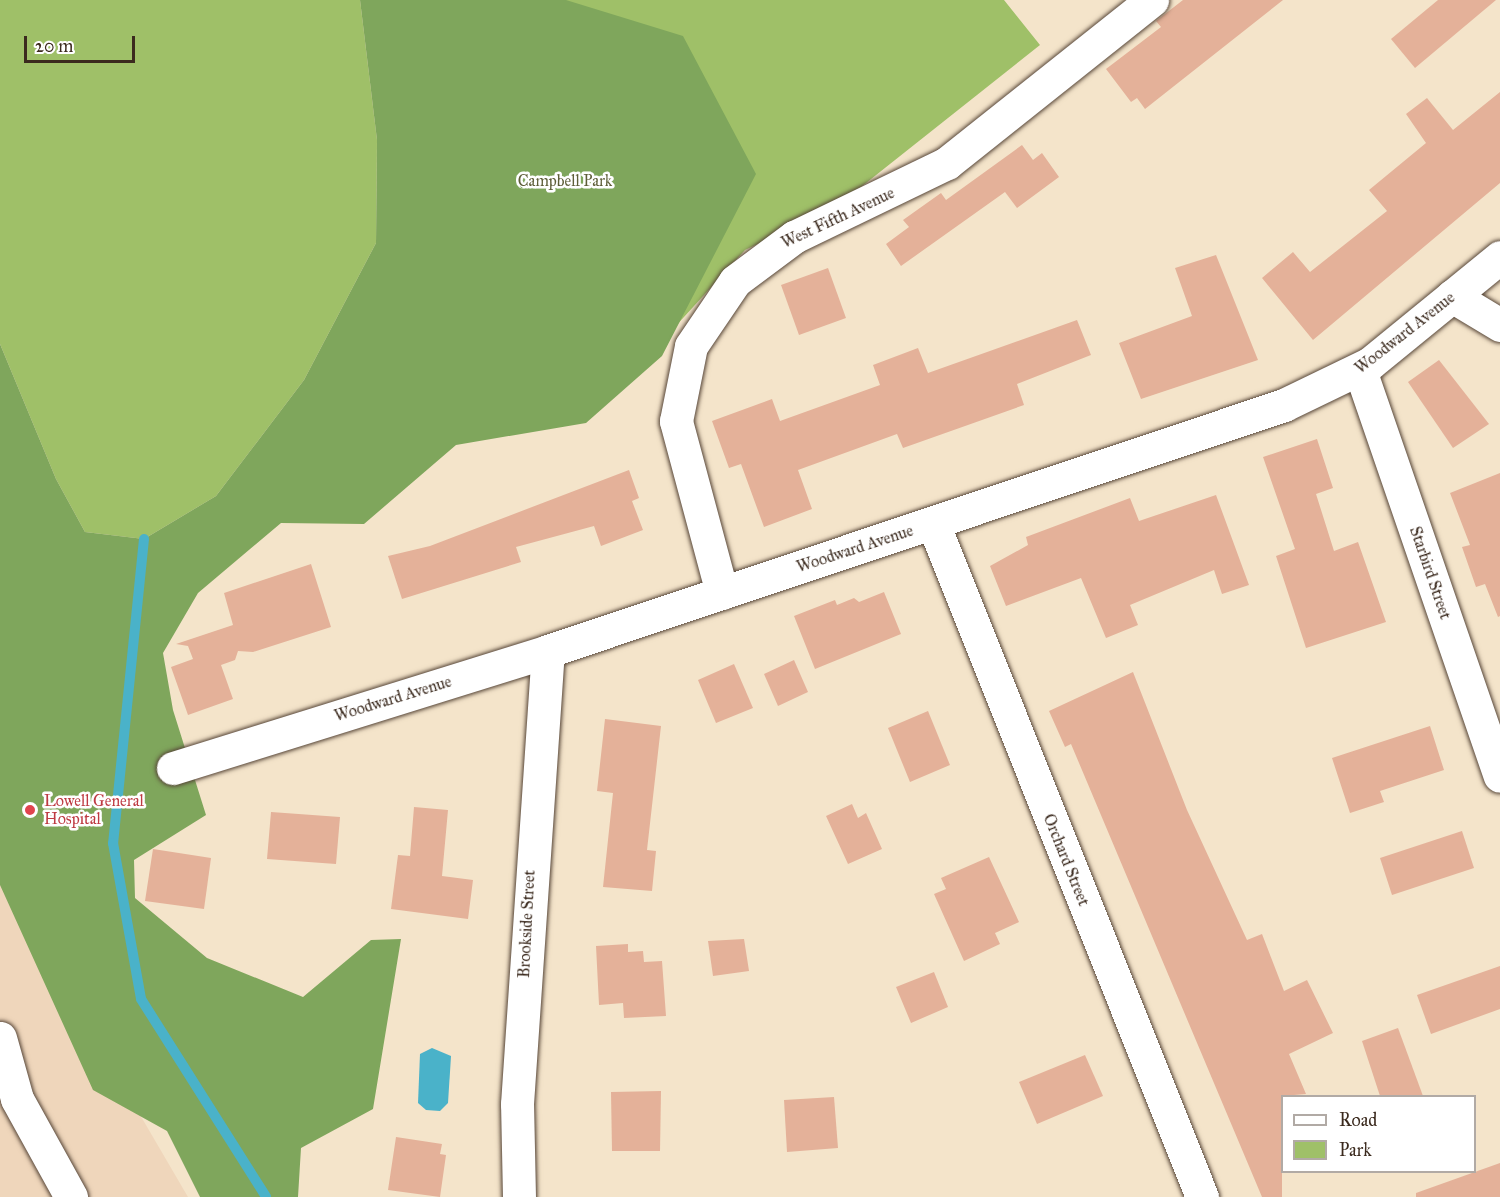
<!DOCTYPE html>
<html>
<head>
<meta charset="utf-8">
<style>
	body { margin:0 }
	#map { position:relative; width:1500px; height:1197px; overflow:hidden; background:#f4e4ca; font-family:"IM FELL Great Primer",serif }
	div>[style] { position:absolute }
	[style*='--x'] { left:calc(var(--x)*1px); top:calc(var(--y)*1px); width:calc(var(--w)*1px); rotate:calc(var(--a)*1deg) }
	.built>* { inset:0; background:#efd6bb }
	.green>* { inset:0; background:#9fc068 }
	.forest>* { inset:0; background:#7fa65c }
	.water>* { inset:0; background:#4ab2c9 }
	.stream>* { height:10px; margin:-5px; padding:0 5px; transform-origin:5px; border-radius:5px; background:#4ab2c9 }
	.building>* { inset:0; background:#e4b199 }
	.roads { filter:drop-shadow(0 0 2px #574638) drop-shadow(0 0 2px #574638) }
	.minor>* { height:33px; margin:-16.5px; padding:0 16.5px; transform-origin:16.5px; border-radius:16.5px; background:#fff }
	.dots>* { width:16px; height:16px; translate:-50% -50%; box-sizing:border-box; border:3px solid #fff; border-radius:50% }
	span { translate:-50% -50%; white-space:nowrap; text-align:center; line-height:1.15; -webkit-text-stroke:5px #fff; paint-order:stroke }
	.park-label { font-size:16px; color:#5e5e38 }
	.street-label { font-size:16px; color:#3b2a1e }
	.health-label { font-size:16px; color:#be3a42 }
	.left { translate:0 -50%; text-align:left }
	.legend { position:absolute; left:1281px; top:1095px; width:195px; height:78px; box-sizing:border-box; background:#fff; border:2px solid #b1aaa5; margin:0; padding:8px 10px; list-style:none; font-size:18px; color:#3b2a1e }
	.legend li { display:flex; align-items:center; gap:12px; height:30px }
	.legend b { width:30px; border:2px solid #b1aaa5 }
	.scale { position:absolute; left:24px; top:36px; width:111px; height:27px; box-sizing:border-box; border:3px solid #3b2a1e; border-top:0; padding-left:8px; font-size:18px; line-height:21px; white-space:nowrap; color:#3b2a1e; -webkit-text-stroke:4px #fff; paint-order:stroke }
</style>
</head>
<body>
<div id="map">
	<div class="built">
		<i style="clip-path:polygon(0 553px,101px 1048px,188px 1197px,0 1197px)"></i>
	</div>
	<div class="green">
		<i style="clip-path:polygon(0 0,360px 0,377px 140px,376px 243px,304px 380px,216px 496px,144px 539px,85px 532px,56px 479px,0 344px)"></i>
		<i style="clip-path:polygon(366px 0,1004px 0,1040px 45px,837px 206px,745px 250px,653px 351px,384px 241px,384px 130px)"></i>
	</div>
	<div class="forest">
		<i style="clip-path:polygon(360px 0,566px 0,683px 36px,756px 174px,662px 356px,586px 423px,456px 445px,364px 524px,281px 523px,198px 593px,163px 653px,173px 710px,206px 815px,134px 860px,135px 898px,207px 958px,303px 997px,371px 940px,401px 939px,373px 1109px,301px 1148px,298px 1197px,200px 1197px,167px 1131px,93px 1090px,0 885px,0 344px,56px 479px,85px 532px,144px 539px,216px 496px,304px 380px,376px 243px,377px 140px)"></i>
	</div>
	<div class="water">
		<i style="clip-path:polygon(432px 1048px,451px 1056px,448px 1103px,440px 1111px,426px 1110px,418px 1103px,420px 1054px)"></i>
	</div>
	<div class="stream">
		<i style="--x:144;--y:539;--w:306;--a:95.8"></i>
		<i style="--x:113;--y:843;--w:158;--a:79.8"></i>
		<i style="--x:141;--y:999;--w:234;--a:57.7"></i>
	</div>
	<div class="building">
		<i style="clip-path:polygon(1183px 0,1283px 0,1145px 109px,1137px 98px,1131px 102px,1106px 69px,1161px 27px,1156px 21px)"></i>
		<i style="clip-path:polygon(1438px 0,1496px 0,1415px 68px,1391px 39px)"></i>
		<i style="clip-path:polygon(1500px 92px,1500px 183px,1313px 340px,1262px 278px,1293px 252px,1310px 272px,1387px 211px,1369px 190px,1426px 143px,1406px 114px,1427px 98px,1453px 130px)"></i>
		<i style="clip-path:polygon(1022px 145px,1033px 160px,1042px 153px,1059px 177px,1017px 208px,1005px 192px,901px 266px,886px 244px,909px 227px,903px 220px,941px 193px,946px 200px)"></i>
		<i style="clip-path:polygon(1216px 255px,1258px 360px,1141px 399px,1119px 343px,1192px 316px,1175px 268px)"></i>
		<i style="clip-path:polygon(828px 268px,846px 318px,799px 335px,781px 285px)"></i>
		<i style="clip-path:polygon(1077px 320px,1091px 355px,1017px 384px,1024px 405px,903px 448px,897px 434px,798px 470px,812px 509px,764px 527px,741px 464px,729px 468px,712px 421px,772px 399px,780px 421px,880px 385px,873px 365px,918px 348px,928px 373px)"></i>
		<i style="clip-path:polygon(1439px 360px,1489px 424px,1453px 448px,1408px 382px)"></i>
		<i style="clip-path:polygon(1317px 439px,1333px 488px,1316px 494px,1334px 551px,1358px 542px,1386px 622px,1306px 648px,1276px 556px,1295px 549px,1263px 457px)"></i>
		<i style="clip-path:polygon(629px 470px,639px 498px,632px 501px,643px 530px,601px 546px,594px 526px,516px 547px,521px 562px,402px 599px,388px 556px,430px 546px)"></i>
		<i style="clip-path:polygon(1500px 473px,1500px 616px,1498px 617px,1485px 584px,1476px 587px,1462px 547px,1470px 545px,1450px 493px)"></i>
		<i style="clip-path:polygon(1216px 495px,1249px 585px,1222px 594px,1214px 570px,1130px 605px,1138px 625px,1106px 638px,1081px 578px,1006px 606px,990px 566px,1028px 545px,1026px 537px,1130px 498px,1139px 521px)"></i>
		<i style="clip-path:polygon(311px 564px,331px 627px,253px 652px,238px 651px,235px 660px,221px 665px,233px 699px,188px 715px,171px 667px,193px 659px,188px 646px,176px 644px,233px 625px,224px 593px)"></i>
		<i style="clip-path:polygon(884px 592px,901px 634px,815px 669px,794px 616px,835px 600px,837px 605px,854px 598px,859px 602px)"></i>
		<i style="clip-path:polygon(794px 660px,808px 692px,778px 706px,764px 674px)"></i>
		<i style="clip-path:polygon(734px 664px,753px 708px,716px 723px,698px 680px)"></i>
		<i style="clip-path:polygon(1133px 672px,1187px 810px,1247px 940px,1262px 934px,1284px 991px,1307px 980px,1333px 1033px,1289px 1054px,1306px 1094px,1282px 1096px,1282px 1197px,1262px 1197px,1071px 744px,1065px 747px,1049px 711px)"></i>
		<i style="clip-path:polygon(928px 711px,950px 765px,910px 782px,888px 728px)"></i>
		<i style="clip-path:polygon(605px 719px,661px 726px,647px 850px,656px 851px,652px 891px,603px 887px,613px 793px,597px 791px)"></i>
		<i style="clip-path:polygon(1430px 726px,1444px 770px,1380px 791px,1384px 802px,1350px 813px,1332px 758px)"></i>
		<i style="clip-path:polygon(852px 804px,858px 818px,866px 813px,882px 849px,848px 864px,826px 816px)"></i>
		<i style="clip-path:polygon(414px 807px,448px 810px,442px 876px,473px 880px,468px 919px,391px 909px,398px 855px,410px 856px)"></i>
		<i style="clip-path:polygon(271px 812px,340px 817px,336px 864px,267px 859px)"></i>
		<i style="clip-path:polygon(1462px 831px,1474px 868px,1392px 895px,1380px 858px)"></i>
		<i style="clip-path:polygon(153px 849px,211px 858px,204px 909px,145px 901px)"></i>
		<i style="clip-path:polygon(989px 857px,1019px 922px,995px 933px,1000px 944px,964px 961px,934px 894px,946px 889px,941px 878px)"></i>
		<i style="clip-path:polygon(744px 939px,749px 971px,713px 976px,708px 941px)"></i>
		<i style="clip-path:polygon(628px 944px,628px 952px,643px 951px,644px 962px,662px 961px,666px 1016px,624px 1018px,623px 1003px,599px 1005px,596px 946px)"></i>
		<i style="clip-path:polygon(1500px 966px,1500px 1009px,1431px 1034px,1417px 995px)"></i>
		<i style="clip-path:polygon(934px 972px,948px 1007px,911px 1023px,896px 987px)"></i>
		<i style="clip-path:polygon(1398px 1028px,1423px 1096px,1380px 1096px,1362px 1041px)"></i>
		<i style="clip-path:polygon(1085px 1055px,1103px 1096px,1037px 1124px,1019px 1082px)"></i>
		<i style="clip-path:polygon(661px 1091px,660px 1151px,612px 1151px,611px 1092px)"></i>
		<i style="clip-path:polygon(834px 1097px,838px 1148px,787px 1152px,784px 1100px)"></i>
		<i style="clip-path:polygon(396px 1137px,442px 1144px,440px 1154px,446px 1155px,440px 1197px,388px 1190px)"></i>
		<i style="clip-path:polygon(1500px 1163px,1500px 1197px,1416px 1197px,1416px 1193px)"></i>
	</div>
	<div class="roads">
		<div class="minor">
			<i style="--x:1452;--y:296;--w:56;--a:31.1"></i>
			<i style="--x:1360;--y:370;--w:429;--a:71"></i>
			<i style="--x:933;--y:523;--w:726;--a:68.24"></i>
			<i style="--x:722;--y:593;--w:178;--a:-105"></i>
			<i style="--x:676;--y:421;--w:76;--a:-78.7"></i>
			<i style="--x:691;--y:346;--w:78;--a:-55.9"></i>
			<i style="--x:735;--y:281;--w:74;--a:-36.7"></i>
			<i style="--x:794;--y:237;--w:170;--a:-25.8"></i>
			<i style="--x:947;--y:163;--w:262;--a:-38.5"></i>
			<i style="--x:173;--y:768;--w:393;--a:-17.3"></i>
			<i style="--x:548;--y:651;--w:776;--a:-18.48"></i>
			<i style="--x:1284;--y:405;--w:94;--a:-25.8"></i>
			<i style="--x:1369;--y:364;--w:169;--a:-39.2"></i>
			<i style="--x:0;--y:1038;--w:63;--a:74.4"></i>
			<i style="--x:17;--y:1099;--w:112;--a:61.1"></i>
			<i style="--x:519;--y:1197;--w:93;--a:-91.2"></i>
			<i style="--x:517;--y:1104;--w:454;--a:-86.1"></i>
		</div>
	</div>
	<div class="dots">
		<i style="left:30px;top:810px;background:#e0444e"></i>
	</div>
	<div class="park-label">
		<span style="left:565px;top:181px">Campbell Park</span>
	</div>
	<div class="street-label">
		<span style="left:838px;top:218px;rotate:-25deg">West Fifth Avenue</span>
		<span style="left:1405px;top:333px;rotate:-38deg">Woodward Avenue</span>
		<span style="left:855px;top:549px;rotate:-18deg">Woodward Avenue</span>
		<span style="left:1430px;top:573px;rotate:71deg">Starbird Street</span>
		<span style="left:393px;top:699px;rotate:-17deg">Woodward Avenue</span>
		<span style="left:1066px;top:860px;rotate:68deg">Orchard Street</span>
		<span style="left:527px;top:924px;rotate:-87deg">Brookside Street</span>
	</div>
	<div class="health-label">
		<span class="left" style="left:44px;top:810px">Lowell General<br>Hospital</span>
	</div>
	<ul class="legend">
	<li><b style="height:8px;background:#fff"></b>Road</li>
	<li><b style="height:16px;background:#9fc068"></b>Park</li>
	</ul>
	<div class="scale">20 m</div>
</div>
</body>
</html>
